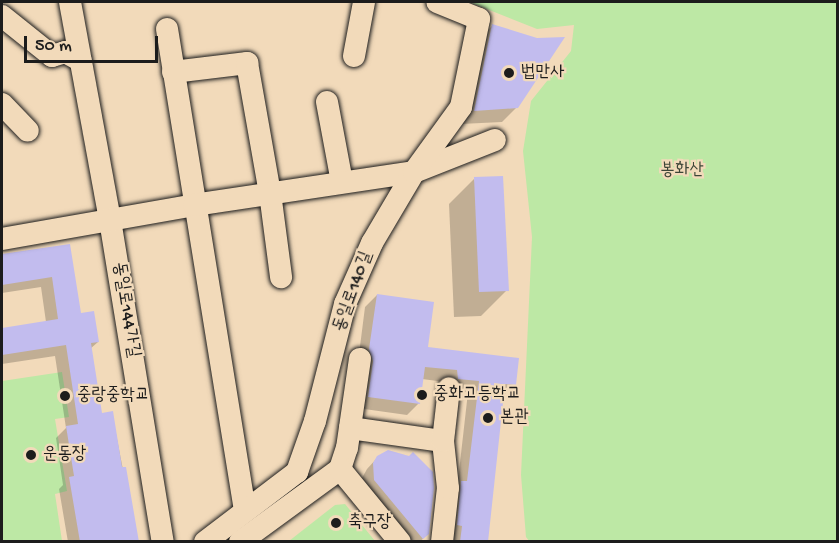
<!DOCTYPE html>
<html>
<head>
<meta charset="utf-8">
<style>
	body { margin:0 }
	#map { position:relative; width:839px; height:543px; overflow:hidden; background:#f2daba; font-family:"Gochi Hand","Poor Story",sans-serif }
	div>[style] { position:absolute }
	[style*='--x'] { left:calc(var(--x)*1px); top:calc(var(--y)*1px); width:calc(var(--w)*1px); rotate:calc(var(--a)*1deg) }
	.green>* { inset:0; background:#bde8a5 }
	.shadow>* { inset:0; background:#0003 }
	.building>* { inset:0; background:#c2bcee }
	.roads { filter:drop-shadow(0 0 2px #1c1c1c) drop-shadow(0 0 2px #1c1c1c) }
	.minor>* { height:22px; margin:-11px; padding:0 11px; transform-origin:11px; border-radius:11px; background:#f2daba }
	.dots>* { width:16px; height:16px; translate:-50% -50%; box-sizing:border-box; border:3px solid #f2daba; border-radius:50% }
	span { translate:-50% -50%; white-space:nowrap; text-align:center; line-height:1.15; -webkit-text-stroke:4.5px #f2daba; paint-order:stroke }
	.poi-label { font-size:18px; color:#1c1c1c }
	.left { translate:0 -50%; text-align:left }
	.park-label { font-size:18px; color:#3c4537 }
	.street-label { font-size:18px; color:#1c1c1c }
	.frame { position:absolute; inset:0; border:3px solid #1c1c1c; pointer-events:none }
	.scale { position:absolute; left:24px; top:36px; width:134px; height:27px; box-sizing:border-box; border:3px solid #1c1c1c; border-top:0; padding-left:8px; font-size:18px; line-height:21px; white-space:nowrap; color:#1c1c1c; -webkit-text-stroke:4px #f2daba; paint-order:stroke }
</style>
</head>
<body>
<div id="map">
	<div class="green">
		<i style="clip-path:polygon(469px 2px,837px 2px,837px 541px,530px 542px,526px 537px,521px 475px,532px 237px,523px 151px,531px 101px,571px 51px,574px 25px,537px 29px)"></i>
		<i style="clip-path:polygon(62px 372px,69px 417px,55px 419px,67px 491px,55px 494px,62px 541px,2px 541px,2px 381px)"></i>
		<i style="clip-path:polygon(345px 504px,375px 541px,289px 541px,335px 505px)"></i>
	</div>
	<div class="shadow">
		<i style="clip-path:polygon(492px 26px,517px 107px,502px 122px,461px 124px,478px 40px)"></i>
		<i style="clip-path:polygon(474px 179px,507px 290px,481px 316px,454px 317px,449px 204px)"></i>
		<i style="clip-path:polygon(69px 245px,79px 314px,98px 342px,90px 349px,101px 415px,112px 413px,137px 542px,68px 542px,59px 489px,63px 485px,56px 438px,66px 428px,55px 356px,2px 364px,2px 329px,46px 322px,41px 287px,2px 293px,2px 256px)"></i>
		<i style="clip-path:polygon(377px 295px,426px 349px,514px 385px,503px 396px,486px 542px,451px 542px,468px 392px,447px 390px,445px 382px,422px 379px,419px 403px,407px 415px,357px 408px,358px 362px,365px 307px)"></i>
		<i style="clip-path:polygon(378px 457px,428px 533px,420px 542px,405px 542px,361px 480px,367px 469px)"></i>
	</div>
	<div class="building">
		<i style="clip-path:polygon(492px 24px,537px 38px,565px 37px,518px 108px,474px 111px)"></i>
		<i style="clip-path:polygon(503px 176px,509px 291px,479px 292px,474px 177px)"></i>
		<i style="clip-path:polygon(70px 244px,81px 313px,94px 311px,99px 342px,91px 343px,102px 413px,113px 411px,122px 467px,126px 467px,139px 542px,80px 542px,69px 477px,74px 476px,66px 426px,78px 424px,66px 345px,2px 355px,2px 328px,58px 319px,52px 277px,2px 285px,2px 254px)"></i>
		<i style="clip-path:polygon(377px 294px,434px 302px,428px 347px,519px 358px,516px 385px,505px 384px,488px 542px,460px 542px,462px 526px,457px 525px,461px 481px,467px 481px,479px 381px,458px 379px,457px 370px,425px 367px,420px 404px,368px 397px,373px 361px,369px 349px)"></i>
		<i style="clip-path:polygon(388px 450px,409px 456px,413px 452px,433px 472px,434px 488px,429px 534px,423px 539px,374px 480px,373px 463px,377px 456px)"></i>
	</div>
	<div class="roads">
		<div class="minor">
			<i style="--x:70;--y:2;--w:222;--a:79.6"></i>
			<i style="--x:110;--y:220;--w:326;--a:80.7"></i>
			<i style="--x:2;--y:16;--w:64;--a:38.7"></i>
			<i style="--x:52;--y:56;--w:14;--a:-17"></i>
			<i style="--x:65;--y:52;--w:18;--a:29"></i>
			<i style="--x:167;--y:29;--w:487;--a:80.8"></i>
			<i style="--x:354;--y:56;--w:55;--a:-79.5"></i>
			<i style="--x:173;--y:72;--w:75;--a:-6.9"></i>
			<i style="--x:247;--y:63;--w:132;--a:80"></i>
			<i style="--x:270;--y:193;--w:85;--a:82.5"></i>
			<i style="--x:327;--y:102;--w:81;--a:79.4"></i>
			<i style="--x:2;--y:104;--w:37;--a:46"></i>
			<i style="--x:2;--y:239;--w:195;--a:-10"></i>
			<i style="--x:194;--y:205;--w:222;--a:-8.5"></i>
			<i style="--x:414;--y:172;--w:87;--a:-21.6"></i>
			<i style="--x:350;--y:428;--w:94;--a:8"></i>
			<i style="--x:340;--y:469;--w:22;--a:-72"></i>
			<i style="--x:347;--y:448;--w:90;--a:-81.7"></i>
			<i style="--x:205;--y:542;--w:116;--a:-37.3"></i>
			<i style="--x:297;--y:472;--w:54;--a:-70.6"></i>
			<i style="--x:315;--y:421;--w:121;--a:-75.6"></i>
			<i style="--x:345;--y:304;--w:67;--a:-66.1"></i>
			<i style="--x:372;--y:243;--w:82;--a:-59.4"></i>
			<i style="--x:414;--y:172;--w:80;--a:-54.1"></i>
			<i style="--x:461;--y:107;--w:90;--a:-78.4"></i>
			<i style="--x:479;--y:19;--w:45;--a:-158"></i>
			<i style="--x:240;--y:542;--w:124;--a:-36.1"></i>
			<i style="--x:340;--y:469;--w:94;--a:50.6"></i>
			<i style="--x:442;--y:542;--w:54;--a:-83.7"></i>
			<i style="--x:448;--y:488;--w:47;--a:-96.1"></i>
			<i style="--x:443;--y:441;--w:53;--a:-83.5"></i>
		</div>
	</div>
	<div class="dots">
		<i style="left:509px;top:73px;background:#1c1c1c"></i>
		<i style="left:422px;top:395px;background:#1c1c1c"></i>
		<i style="left:65px;top:396px;background:#1c1c1c"></i>
		<i style="left:488px;top:418px;background:#1c1c1c"></i>
		<i style="left:31px;top:455px;background:#1c1c1c"></i>
		<i style="left:336px;top:523px;background:#1c1c1c"></i>
	</div>
	<div class="poi-label">
		<span class="left" style="left:521px;top:73px">법만사</span>
		<span class="left" style="left:434px;top:395px">중화고등학교</span>
		<span class="left" style="left:77px;top:396px">중랑중학교</span>
		<span class="left" style="left:500px;top:418px">본관</span>
		<span class="left" style="left:43px;top:455px">운동장</span>
		<span class="left" style="left:348px;top:523px">축구장</span>
	</div>
	<div class="park-label">
		<span style="left:682px;top:171px">봉화산</span>
	</div>
	<div class="street-label">
		<span style="left:354px;top:292px;rotate:-70deg">동일로140길</span>
		<span style="left:125px;top:310px;rotate:81deg">동일로144가길</span>
	</div>
	<div class="frame"></div>
	<div class="scale">50 m</div>
</div>
</body>
</html>
